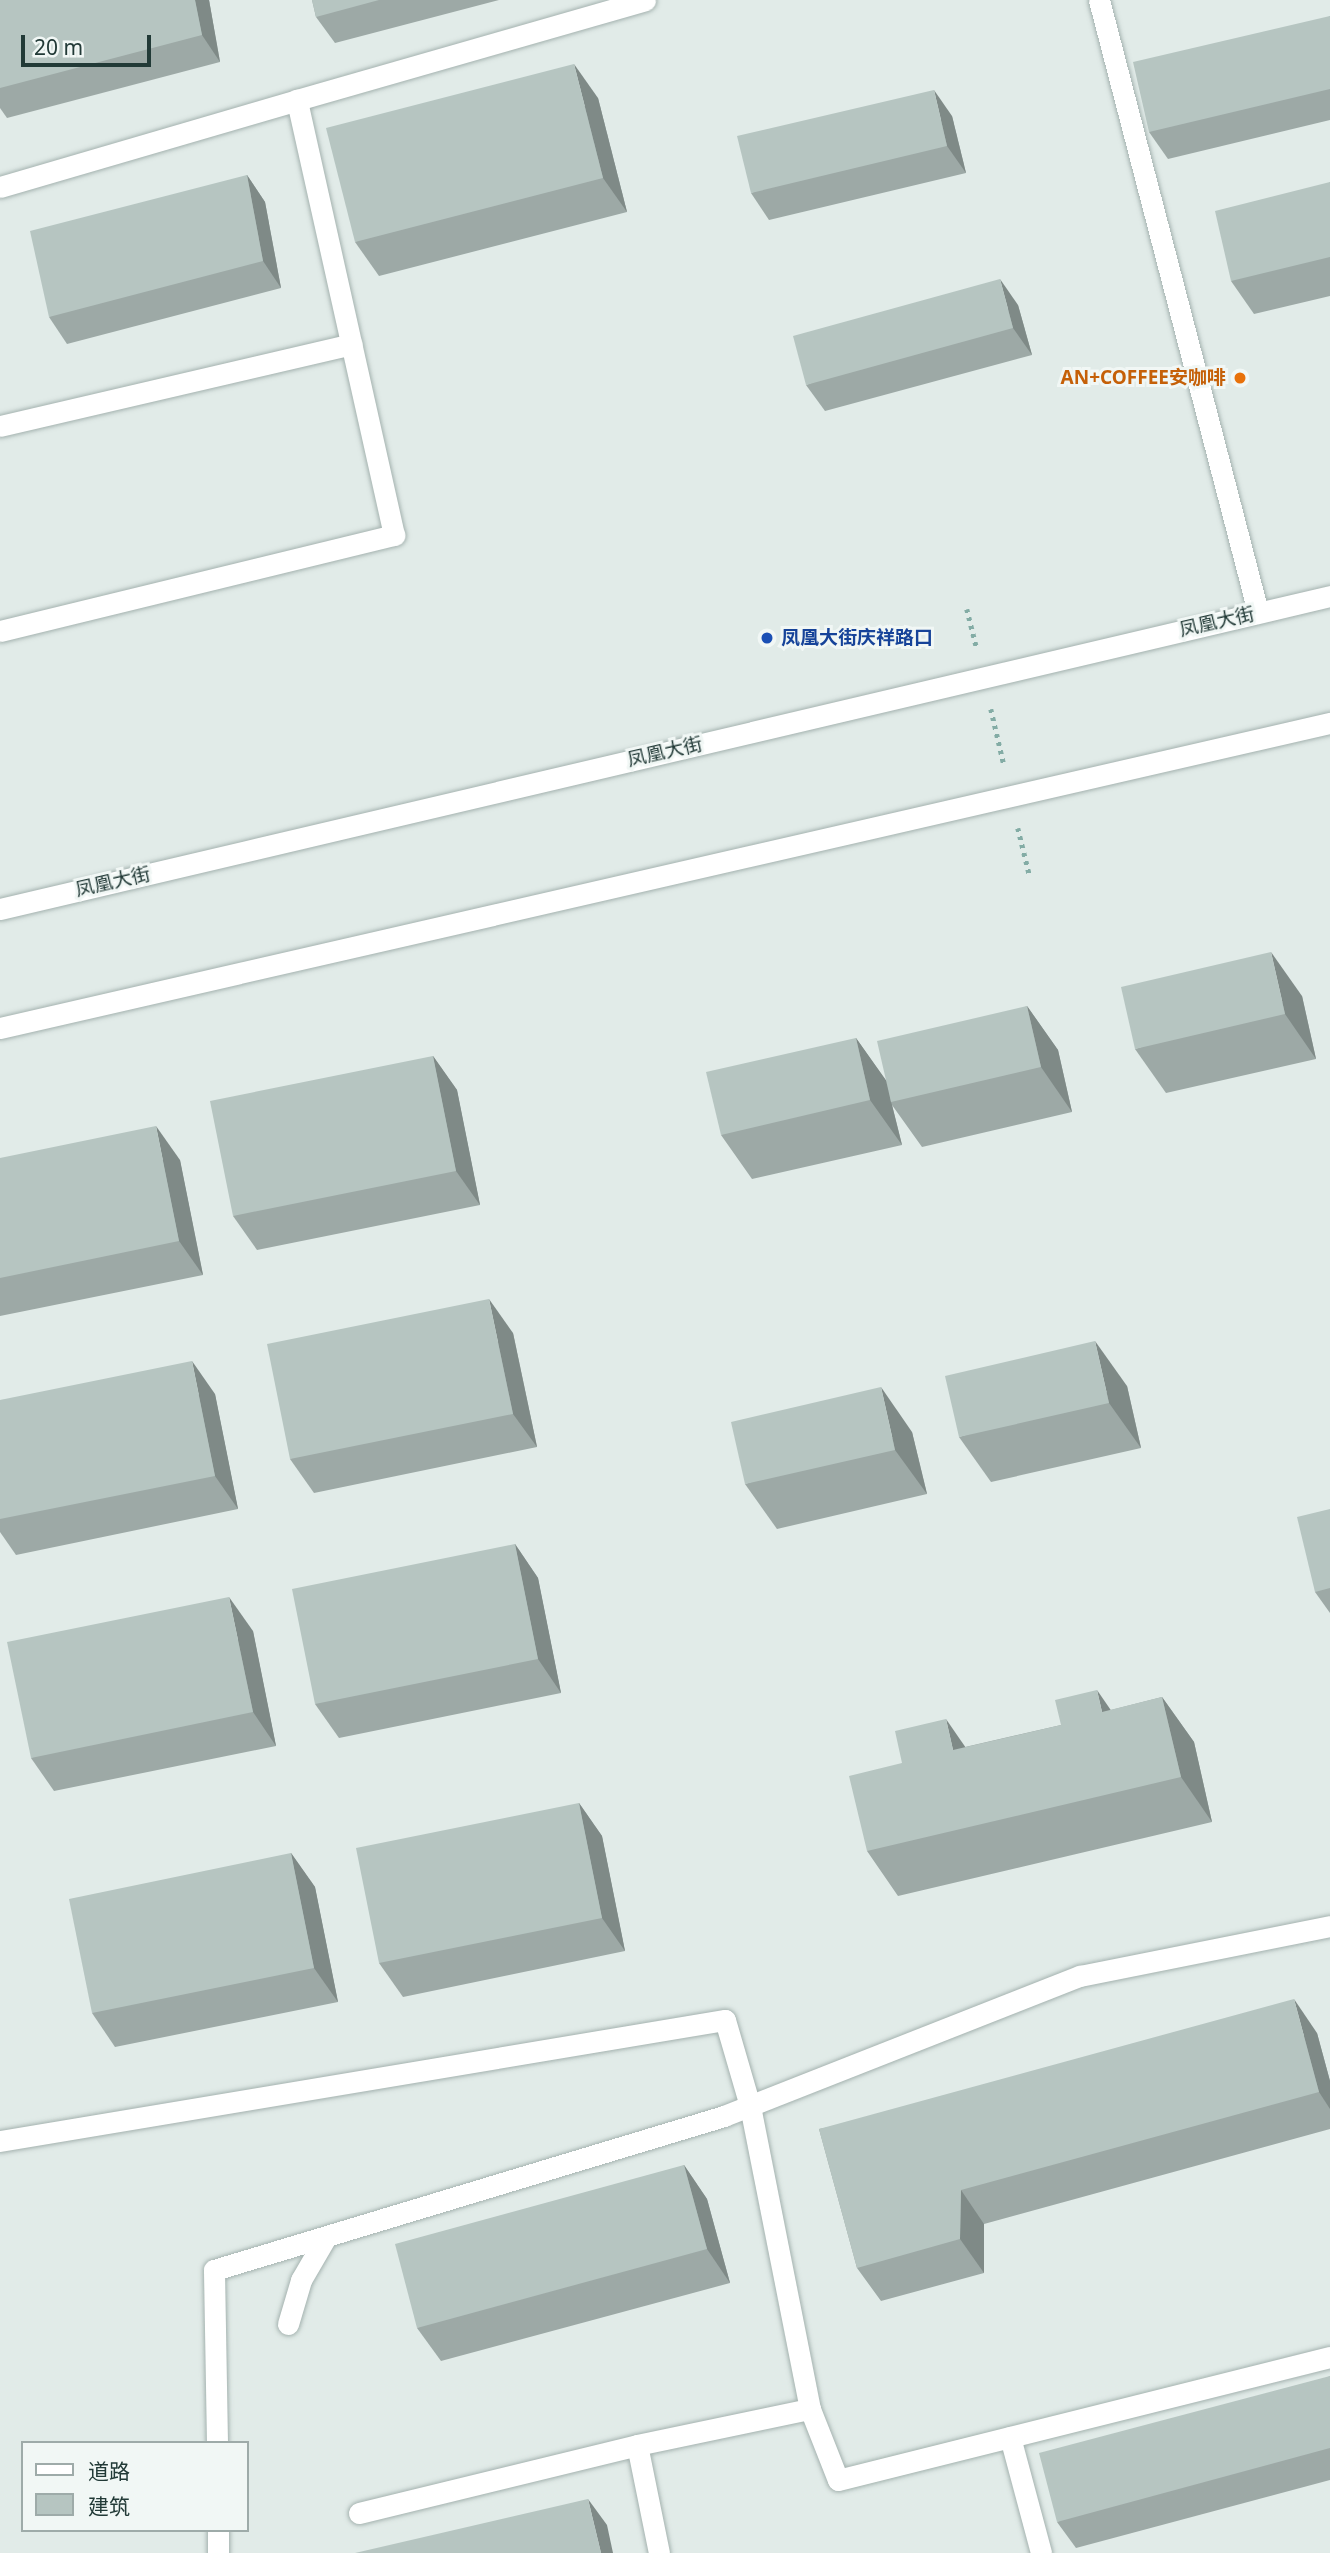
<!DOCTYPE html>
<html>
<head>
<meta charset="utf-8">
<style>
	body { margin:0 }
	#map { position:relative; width:1330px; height:2553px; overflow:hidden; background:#e1ebe8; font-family:"Noto Sans","Noto Sans SC",sans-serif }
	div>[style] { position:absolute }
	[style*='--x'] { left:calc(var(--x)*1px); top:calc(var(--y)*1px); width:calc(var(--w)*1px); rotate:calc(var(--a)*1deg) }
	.path>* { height:4.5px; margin-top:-2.25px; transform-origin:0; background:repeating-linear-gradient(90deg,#83aca5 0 3.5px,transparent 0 8.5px) }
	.roads { filter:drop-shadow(0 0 2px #a4b2af) drop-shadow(0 0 2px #a4b2af) }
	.lane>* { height:21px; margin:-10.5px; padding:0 10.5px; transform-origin:10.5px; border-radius:10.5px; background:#fff }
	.street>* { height:21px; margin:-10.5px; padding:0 10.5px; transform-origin:10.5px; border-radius:10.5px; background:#fff }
	.secondary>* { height:21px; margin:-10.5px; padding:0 10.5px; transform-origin:10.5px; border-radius:10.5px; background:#fff }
	.wall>* { inset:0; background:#9da9a6 }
	.shaded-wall>* { inset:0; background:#7f8a87 }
	.building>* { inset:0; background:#b6c5c1 }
	.dots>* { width:19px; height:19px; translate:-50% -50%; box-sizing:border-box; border:4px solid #f1f7f5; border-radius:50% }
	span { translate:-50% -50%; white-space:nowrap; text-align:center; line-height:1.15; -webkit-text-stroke:6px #f1f7f5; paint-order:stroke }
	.food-label { font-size:19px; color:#c56008; font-weight:700 }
	.right { translate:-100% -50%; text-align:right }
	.street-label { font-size:19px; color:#223a37 }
	.transit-label { font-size:19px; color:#164399; font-weight:700 }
	.left { translate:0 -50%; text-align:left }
	.legend { position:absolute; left:21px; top:2441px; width:228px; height:91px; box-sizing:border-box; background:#f1f7f5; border:2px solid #9eaba9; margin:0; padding:9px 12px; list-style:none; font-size:21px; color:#223a37 }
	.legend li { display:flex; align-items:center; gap:14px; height:35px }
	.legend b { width:35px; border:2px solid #9eaba9 }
	.scale { position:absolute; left:21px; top:35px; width:130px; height:32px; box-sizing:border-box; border:4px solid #223a37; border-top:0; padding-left:9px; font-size:21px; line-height:24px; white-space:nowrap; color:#223a37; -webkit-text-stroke:5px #f1f7f5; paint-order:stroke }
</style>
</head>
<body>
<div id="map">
	<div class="path">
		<i style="--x:967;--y:609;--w:38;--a:76"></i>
		<i style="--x:991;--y:709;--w:57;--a:76.9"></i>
		<i style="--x:1018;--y:828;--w:50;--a:76.2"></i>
	</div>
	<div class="roads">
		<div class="lane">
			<i style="--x:750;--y:2106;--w:309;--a:78.8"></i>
			<i style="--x:288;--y:2324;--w:46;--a:-73.5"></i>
			<i style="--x:301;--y:2280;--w:50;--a:-59.8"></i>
			<i style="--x:1010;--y:2437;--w:120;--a:75"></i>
			<i style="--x:359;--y:2513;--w:286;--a:-13.7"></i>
			<i style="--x:659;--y:2553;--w:110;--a:-101.5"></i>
			<i style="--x:637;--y:2445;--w:177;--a:-11.8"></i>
			<i style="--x:810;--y:2409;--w:76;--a:68.5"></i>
			<i style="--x:838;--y:2480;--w:507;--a:-14.04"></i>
		</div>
		<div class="street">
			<i style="--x:1099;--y:0;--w:632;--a:75.44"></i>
			<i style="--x:0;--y:187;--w:309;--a:-16.3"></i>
			<i style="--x:0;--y:426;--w:361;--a:-13.1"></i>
			<i style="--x:0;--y:631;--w:406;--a:-13.7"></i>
			<i style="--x:394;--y:535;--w:446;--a:-102.6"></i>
			<i style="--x:297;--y:100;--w:362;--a:-16"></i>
			<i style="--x:0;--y:2141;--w:735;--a:-9.48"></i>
			<i style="--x:725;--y:2020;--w:90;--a:73.8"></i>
			<i style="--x:217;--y:2443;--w:173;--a:-91"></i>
			<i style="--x:214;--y:2270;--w:533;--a:-16.8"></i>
			<i style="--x:724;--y:2116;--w:383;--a:-21.5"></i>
			<i style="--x:1080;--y:1976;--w:255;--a:-11.3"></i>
			<i style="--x:218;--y:2530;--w:23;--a:90"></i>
		</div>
		<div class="secondary">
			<i style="--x:0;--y:909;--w:1366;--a:-13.24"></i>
			<i style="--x:0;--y:1028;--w:1365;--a:-12.92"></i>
		</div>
	</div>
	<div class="wall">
		<i style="clip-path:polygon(0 0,209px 0,220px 62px,7px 118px,0 108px)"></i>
		<i style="clip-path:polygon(312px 0,499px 0,335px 43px,316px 17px)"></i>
		<i style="clip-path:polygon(1330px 16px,1330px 120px,1168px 159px,1149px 132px)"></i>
		<i style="clip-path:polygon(598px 98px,627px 212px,379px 276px,355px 242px)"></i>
		<i style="clip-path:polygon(952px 116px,966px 173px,769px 220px,751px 193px)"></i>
		<i style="clip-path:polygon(247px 175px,265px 202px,281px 288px,67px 344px,49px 317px)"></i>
		<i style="clip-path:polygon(1330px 182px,1330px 296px,1254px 314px,1231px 281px)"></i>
		<i style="clip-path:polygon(1018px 305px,1032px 355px,825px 411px,806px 385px)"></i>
		<i style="clip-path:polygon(1302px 996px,1316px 1059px,1166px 1093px,1135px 1049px)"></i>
		<i style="clip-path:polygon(1027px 1006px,1058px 1050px,1072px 1112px,922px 1147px,892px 1105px,902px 1145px,752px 1179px,721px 1135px,856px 1038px,886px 1081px)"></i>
		<i style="clip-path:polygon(433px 1056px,457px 1090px,480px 1205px,257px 1250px,233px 1216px)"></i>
		<i style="clip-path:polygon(0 1158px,180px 1160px,203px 1275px,0 1316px)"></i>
		<i style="clip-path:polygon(513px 1333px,537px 1447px,314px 1493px,290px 1459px)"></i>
		<i style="clip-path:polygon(1127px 1386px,1141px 1448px,991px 1482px,959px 1437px)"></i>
		<i style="clip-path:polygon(215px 1394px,238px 1509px,16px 1555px,0 1532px,0 1400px)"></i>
		<i style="clip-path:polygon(912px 1432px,927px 1494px,777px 1529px,745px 1484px)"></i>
		<i style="clip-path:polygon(1330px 1509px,1330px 1613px,1315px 1592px)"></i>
		<i style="clip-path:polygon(515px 1544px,538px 1578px,561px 1693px,339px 1738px,315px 1704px)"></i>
		<i style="clip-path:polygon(253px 1631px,276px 1746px,54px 1791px,31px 1758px)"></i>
		<i style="clip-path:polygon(1162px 1697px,1194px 1742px,1212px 1822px,898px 1896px,867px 1851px,902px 1763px,965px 1747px,1061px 1725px,1111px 1710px)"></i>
		<i style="clip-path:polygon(579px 1803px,602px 1836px,625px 1951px,403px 1997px,379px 1963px)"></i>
		<i style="clip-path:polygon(291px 1853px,315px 1887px,338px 2002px,115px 2047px,92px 2013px)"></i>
		<i style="clip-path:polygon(1317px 2033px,1330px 2081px,1330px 2129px,984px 2224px,984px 2273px,881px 2301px,857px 2268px,819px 2129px)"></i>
		<i style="clip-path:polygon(684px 2165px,707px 2199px,730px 2283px,441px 2361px,417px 2328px)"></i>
		<i style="clip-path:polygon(1330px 2376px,1330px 2480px,1076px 2548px,1057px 2522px)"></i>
	</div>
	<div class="shaded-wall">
		<i style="clip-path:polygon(195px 0,209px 0,220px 62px,202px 35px)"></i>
		<i style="clip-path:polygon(574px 64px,598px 98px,627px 212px,603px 178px)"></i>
		<i style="clip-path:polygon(934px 90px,952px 116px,966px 173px,947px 146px)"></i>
		<i style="clip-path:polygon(247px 175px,265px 202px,281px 288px,263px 261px)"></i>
		<i style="clip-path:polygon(1000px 279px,1018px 305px,1032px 355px,1013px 328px)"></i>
		<i style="clip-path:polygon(1271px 952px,1302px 996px,1316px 1059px,1285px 1014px)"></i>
		<i style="clip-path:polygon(1027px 1006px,1058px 1050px,1072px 1112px,1041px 1067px)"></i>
		<i style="clip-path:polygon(856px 1038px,888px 1083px,891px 1102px,892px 1105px,902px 1145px,870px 1100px)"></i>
		<i style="clip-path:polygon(433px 1056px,457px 1090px,480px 1205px,456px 1171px)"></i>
		<i style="clip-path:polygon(156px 1126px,180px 1160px,203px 1275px,179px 1241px)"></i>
		<i style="clip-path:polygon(489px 1299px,513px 1333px,537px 1447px,513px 1414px)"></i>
		<i style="clip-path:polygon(1095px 1341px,1127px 1386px,1141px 1448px,1109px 1403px)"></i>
		<i style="clip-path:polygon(192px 1361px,215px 1394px,238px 1509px,215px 1476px)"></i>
		<i style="clip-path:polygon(881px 1387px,912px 1432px,927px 1494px,895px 1450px)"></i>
		<i style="clip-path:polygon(515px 1544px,538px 1578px,561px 1693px,538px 1659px)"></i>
		<i style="clip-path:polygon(229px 1597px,253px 1631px,276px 1746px,253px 1712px)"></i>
		<i style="clip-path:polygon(1097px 1690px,1128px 1735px,1102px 1712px)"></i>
		<i style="clip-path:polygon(1162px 1697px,1194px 1742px,1212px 1822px,1181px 1777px)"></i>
		<i style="clip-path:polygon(946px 1719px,977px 1764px,953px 1750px)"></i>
		<i style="clip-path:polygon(579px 1803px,602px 1836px,625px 1951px,602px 1918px)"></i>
		<i style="clip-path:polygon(291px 1853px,315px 1887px,338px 2002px,314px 1968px)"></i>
		<i style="clip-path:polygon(1294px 1999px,1317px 2033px,1330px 2081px,1330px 2109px,1319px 2092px)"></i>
		<i style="clip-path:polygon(684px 2165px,707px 2199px,730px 2283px,707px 2249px)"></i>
		<i style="clip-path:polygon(961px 2190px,984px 2224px,984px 2273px,960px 2239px)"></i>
		<i style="clip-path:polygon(588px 2499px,607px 2525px,613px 2553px,601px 2553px)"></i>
	</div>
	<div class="building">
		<i style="clip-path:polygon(0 0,195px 0,202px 35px,0 88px)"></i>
		<i style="clip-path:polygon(312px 0,379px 0,316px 17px)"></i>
		<i style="clip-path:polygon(1330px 16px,1330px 89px,1149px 132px,1133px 62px)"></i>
		<i style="clip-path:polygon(574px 64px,603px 178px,355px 242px,326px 128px)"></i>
		<i style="clip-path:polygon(934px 90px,947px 146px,751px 193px,737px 136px)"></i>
		<i style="clip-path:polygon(247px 175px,263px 261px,49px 317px,30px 231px)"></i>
		<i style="clip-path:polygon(1330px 182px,1330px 257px,1231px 281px,1215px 211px)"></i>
		<i style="clip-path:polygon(1000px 279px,1013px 328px,806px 385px,793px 336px)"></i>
		<i style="clip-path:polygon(1271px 952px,1285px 1014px,1135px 1049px,1121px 987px)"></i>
		<i style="clip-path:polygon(1027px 1006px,1041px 1067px,891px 1102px,877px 1041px)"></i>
		<i style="clip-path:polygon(856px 1038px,870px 1100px,721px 1135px,706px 1072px)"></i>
		<i style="clip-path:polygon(433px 1056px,456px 1171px,233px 1216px,210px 1101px)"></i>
		<i style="clip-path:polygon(156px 1126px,179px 1241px,0 1278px,0 1158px)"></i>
		<i style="clip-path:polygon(489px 1299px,513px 1414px,290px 1459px,267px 1344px)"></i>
		<i style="clip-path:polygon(1095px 1341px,1109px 1403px,959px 1437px,945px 1376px)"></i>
		<i style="clip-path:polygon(192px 1361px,215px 1476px,0 1519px,0 1400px)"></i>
		<i style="clip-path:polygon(881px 1387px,895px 1450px,745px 1484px,731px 1422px)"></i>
		<i style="clip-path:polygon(1330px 1509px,1330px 1588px,1315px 1592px,1297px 1517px)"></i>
		<i style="clip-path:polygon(515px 1544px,538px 1659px,315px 1704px,292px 1589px)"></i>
		<i style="clip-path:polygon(229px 1597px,253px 1712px,31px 1758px,7px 1642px)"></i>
		<i style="clip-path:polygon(1097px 1690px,1102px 1712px,1162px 1697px,1181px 1777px,867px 1851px,849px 1776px,902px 1763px,895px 1731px,946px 1719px,953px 1750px,1061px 1725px,1055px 1700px)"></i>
		<i style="clip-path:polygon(579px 1803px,602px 1918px,379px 1963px,356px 1848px)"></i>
		<i style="clip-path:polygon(291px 1853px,314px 1968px,92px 2013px,69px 1899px)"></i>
		<i style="clip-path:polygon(1294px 1999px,1319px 2092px,961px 2190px,960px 2239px,857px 2268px,819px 2129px)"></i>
		<i style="clip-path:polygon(684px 2165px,707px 2249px,417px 2328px,395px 2244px)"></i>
		<i style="clip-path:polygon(1330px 2376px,1330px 2448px,1057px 2522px,1039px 2453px)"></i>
		<i style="clip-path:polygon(588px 2499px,601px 2553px,355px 2553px)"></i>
	</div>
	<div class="dots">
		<i style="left:1240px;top:378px;background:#e8710a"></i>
		<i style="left:767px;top:638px;background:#1a4fb4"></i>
	</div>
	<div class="food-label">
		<span class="right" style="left:1226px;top:378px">AN+COFFEE安咖啡</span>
	</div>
	<div class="street-label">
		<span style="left:1217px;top:622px;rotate:-13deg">凤凰大街</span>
		<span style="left:665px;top:752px;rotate:-13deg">凤凰大街</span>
		<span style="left:113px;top:882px;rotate:-13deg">凤凰大街</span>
	</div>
	<div class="transit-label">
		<span class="left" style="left:781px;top:638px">凤凰大街庆祥路口</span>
	</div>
	<ul class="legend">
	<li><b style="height:9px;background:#fff"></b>道路</li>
	<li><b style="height:19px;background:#b6c5c1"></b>建筑</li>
	</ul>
	<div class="scale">20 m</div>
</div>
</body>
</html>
